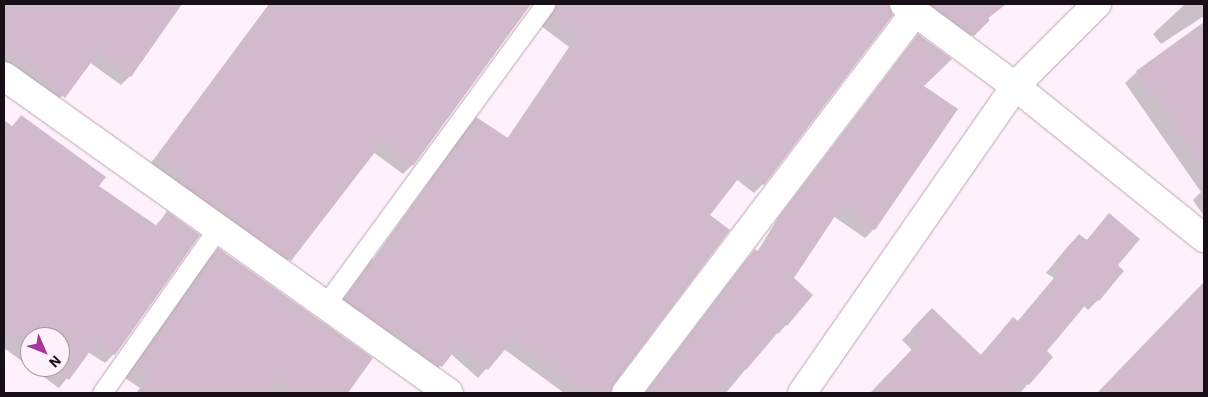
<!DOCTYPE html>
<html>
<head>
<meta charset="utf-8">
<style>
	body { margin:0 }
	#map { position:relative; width:1208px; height:397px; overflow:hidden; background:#fff1fb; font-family:"IBM Plex Sans",sans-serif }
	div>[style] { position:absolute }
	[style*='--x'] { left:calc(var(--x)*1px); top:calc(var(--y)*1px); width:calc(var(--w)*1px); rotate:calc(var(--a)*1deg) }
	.shadow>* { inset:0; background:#0003 }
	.building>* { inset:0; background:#d0bacb }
	.roads { filter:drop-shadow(0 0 1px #baa5b5) drop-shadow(0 0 1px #baa5b5) }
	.service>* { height:19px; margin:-9.5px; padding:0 9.5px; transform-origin:9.5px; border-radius:9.5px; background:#fff }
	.minor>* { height:28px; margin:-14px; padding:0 14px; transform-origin:14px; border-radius:14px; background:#fff }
	.tertiary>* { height:28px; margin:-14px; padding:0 14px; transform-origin:14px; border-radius:14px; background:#fff }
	span { translate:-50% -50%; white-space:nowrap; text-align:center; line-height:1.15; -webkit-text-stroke:4px #fff1fb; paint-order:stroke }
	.frame { position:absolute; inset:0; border:5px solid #181016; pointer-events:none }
	.north { position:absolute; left:20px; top:327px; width:50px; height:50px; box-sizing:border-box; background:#fff1fb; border:1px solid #a3979f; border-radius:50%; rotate:134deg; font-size:14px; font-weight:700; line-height:20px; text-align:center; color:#181016 }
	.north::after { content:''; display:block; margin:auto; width:18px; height:22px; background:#a53795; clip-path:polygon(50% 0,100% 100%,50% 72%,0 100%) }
</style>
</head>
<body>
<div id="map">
	<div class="shadow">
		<i style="clip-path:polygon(4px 4px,163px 4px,175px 12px,130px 76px,121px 85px,89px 62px,55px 105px,4px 63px)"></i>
		<i style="clip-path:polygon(269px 4px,404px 4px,416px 13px,423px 4px,531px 4px,412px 165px,403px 174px,373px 152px,281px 269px,175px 187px,178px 183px,151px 163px)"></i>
		<i style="clip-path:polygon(543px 4px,888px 4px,892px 15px,763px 184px,754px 193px,736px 179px,708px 215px,612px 383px,610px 393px,564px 393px,504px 349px,478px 378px,451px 354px,432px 375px,336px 308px,372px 261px,468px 127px,476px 119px,507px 139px,569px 47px,541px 26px,548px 15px)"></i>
		<i style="clip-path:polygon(909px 4px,1006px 4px,987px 19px,964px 44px)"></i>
		<i style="clip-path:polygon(1185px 4px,1204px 4px,1204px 16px,1161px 44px,1153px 34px)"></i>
		<i style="clip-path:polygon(1204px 24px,1204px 216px,1193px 200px,1201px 192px,1125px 83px,1137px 72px)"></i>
		<i style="clip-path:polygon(918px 35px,922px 86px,874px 229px,865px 238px,833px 216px,792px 279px,786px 325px,778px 334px,776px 332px,726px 393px,645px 393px,746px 260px,755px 251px,757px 252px,780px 215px)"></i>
		<i style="clip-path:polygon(21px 117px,97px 186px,155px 226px,167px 213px,114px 354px,105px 363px,88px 352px,59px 388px,30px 367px,60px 367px,60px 337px,30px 337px,30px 367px,4px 348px,4px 120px,12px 126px)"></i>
		<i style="clip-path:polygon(1109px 215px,1116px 265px,1098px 300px,1088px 310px,1083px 305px,1045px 351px,1051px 357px,1020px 393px,871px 393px,912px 350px,902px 340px,932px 310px,980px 356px,1013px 318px,1017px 322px,1054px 278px,1046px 273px,1069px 245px,1079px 235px,1086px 241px)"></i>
		<i style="clip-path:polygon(218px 249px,372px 359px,346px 393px,136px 393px,140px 388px,125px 378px,208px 260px)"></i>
		<i style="clip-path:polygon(1204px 284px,1204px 393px,1098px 393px)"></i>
	</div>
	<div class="building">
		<i style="clip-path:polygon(4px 4px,182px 4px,131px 77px,98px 53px,65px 98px,4px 47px)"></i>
		<i style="clip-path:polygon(270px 4px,531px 4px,413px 166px,382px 143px,291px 261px,185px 186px,188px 181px,183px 178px,186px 174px,159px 154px)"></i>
		<i style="clip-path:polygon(556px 4px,889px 4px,893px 15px,764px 185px,745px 170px,710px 215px,730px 230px,614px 384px,611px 393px,585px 393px,513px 340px,488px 370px,459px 345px,442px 367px,394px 330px,392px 333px,344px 299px,372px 259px,374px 260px,476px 117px,508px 138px,577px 38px,549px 17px)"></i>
		<i style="clip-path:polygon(930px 4px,1006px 4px,988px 18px,990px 20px,974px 36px)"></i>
		<i style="clip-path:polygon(1204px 22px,1204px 169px,1136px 71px)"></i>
		<i style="clip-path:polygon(918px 34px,952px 59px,924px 86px,958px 109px,875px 230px,841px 207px,794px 278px,813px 295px,787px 326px,785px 324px,746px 370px,741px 366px,718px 393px,645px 393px,755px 249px,759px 252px,789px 204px)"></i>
		<i style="clip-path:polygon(21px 115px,106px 177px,99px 186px,157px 226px,167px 211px,200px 235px,115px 355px,96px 343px,69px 380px,51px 367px,60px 367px,60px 337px,30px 337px,30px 352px,4px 333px,4px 138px)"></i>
		<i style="clip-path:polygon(1109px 213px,1140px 239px,1118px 265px,1124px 271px,1099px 301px,1093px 296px,1047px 351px,1053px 357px,1029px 385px,1022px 380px,1011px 393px,870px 393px,921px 340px,911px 330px,932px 308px,981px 355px,1013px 317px,1018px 321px,1063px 268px,1056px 262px,1079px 234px,1087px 240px)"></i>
		<i style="clip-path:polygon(218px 248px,373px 358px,348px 393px,294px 393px,276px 380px,267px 393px,139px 393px,150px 377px,134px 367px)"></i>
		<i style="clip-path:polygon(1204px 282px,1204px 393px,1097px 393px)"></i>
	</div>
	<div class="roads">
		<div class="service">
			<i style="--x:325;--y:305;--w:373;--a:-53.8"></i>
			<i style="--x:102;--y:393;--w:202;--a:-54.9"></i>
		</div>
		<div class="minor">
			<i style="--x:904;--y:4;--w:138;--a:36.5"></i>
			<i style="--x:1015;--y:86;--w:243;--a:38.8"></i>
			<i style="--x:4;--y:76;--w:546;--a:35.46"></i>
			<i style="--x:626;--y:393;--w:478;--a:-52.8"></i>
		</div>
		<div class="tertiary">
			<i style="--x:802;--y:393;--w:374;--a:-55.2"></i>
			<i style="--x:1015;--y:86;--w:116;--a:-45"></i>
		</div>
	</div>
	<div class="frame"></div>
	<div class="north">N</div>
</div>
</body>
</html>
